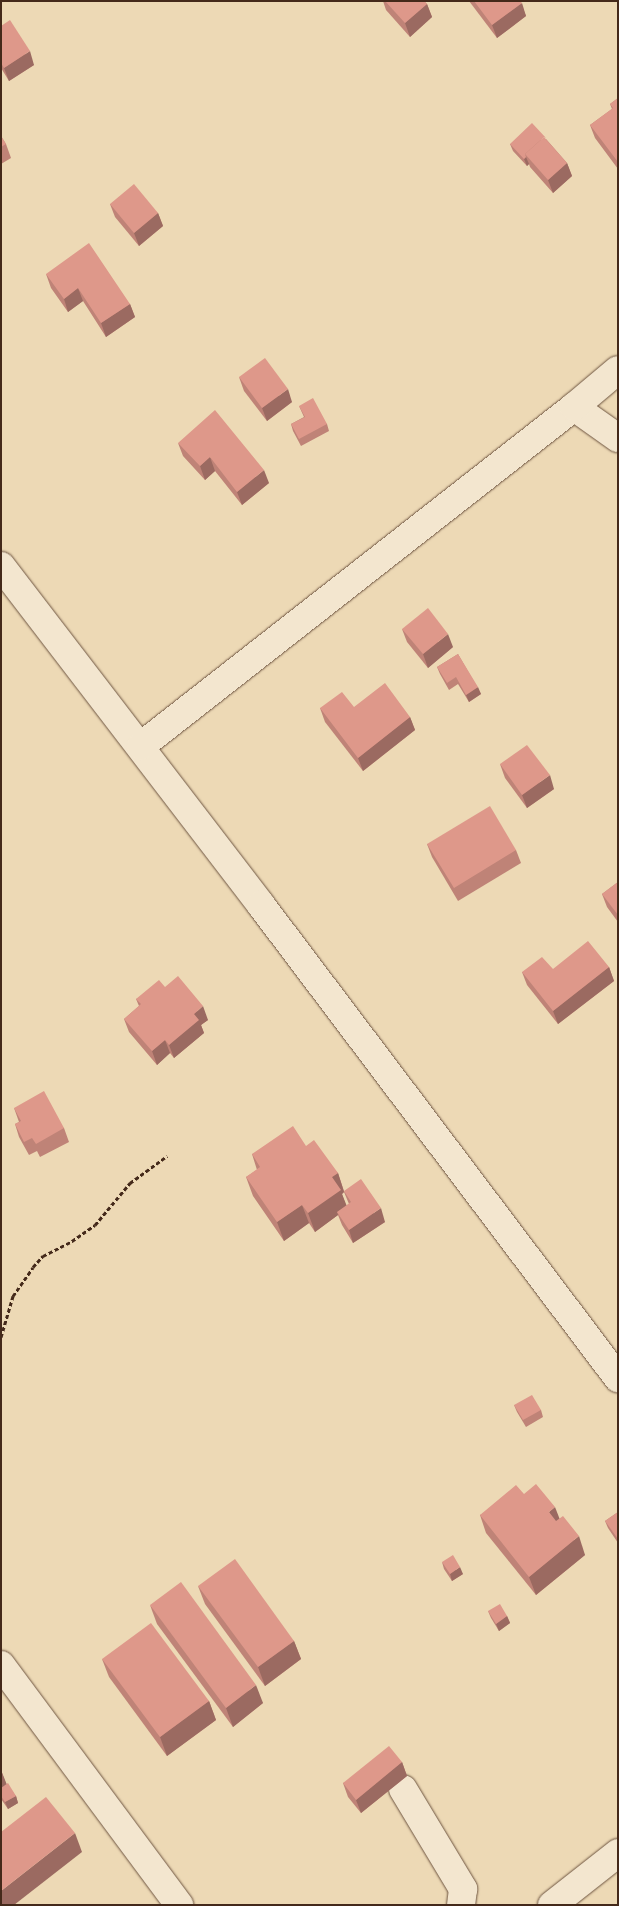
<!DOCTYPE html>
<html>
<head>
<meta charset="utf-8">
<style>
	body { margin:0 }
	#map { position:relative; width:619px; height:1906px; overflow:hidden; background:#edd9b5; font-family:"Old Standard TT",serif }
	div>[style] { position:absolute }
	[style*='--x'] { left:calc(var(--x)*1px); top:calc(var(--y)*1px); width:calc(var(--w)*1px); rotate:calc(var(--a)*1deg) }
	.path>* { height:3px; margin-top:-1.5px; transform-origin:0; background:repeating-linear-gradient(90deg,#44291a 0 4px,transparent 0 6.5px) }
	.roads { filter:drop-shadow(0 0 1px #6e5541) drop-shadow(0 0 1px #6e5541) }
	.minor>* { height:28px; margin:-14px; padding:0 14px; transform-origin:14px; border-radius:14px; background:#f3e6cf }
	.wall>* { inset:0; background:#bf8377 }
	.shaded-wall>* { inset:0; background:#9b6a61 }
	.building>* { inset:0; background:#de988a }
	span { translate:-50% -50%; white-space:nowrap; text-align:center; line-height:1.15; -webkit-text-stroke:4.5px #f3e6cf; paint-order:stroke }
	.frame { position:absolute; inset:0; border:2px solid #44291a; pointer-events:none }
</style>
</head>
<body>
<div id="map">
	<div class="path">
		<i style="--x:1;--y:1337;--w:43;--a:-73.7"></i>
		<i style="--x:13;--y:1296;--w:35;--a:-55"></i>
		<i style="--x:33;--y:1267;--w:15;--a:-48"></i>
		<i style="--x:43;--y:1256;--w:33;--a:-27"></i>
		<i style="--x:72;--y:1241;--w:28;--a:-35"></i>
		<i style="--x:95;--y:1225;--w:55;--a:-50.2"></i>
		<i style="--x:130;--y:1183;--w:46;--a:-36.1"></i>
	</div>
	<div class="roads">
		<div class="minor">
			<i style="--x:574;--y:407;--w:54;--a:35.2"></i>
			<i style="--x:1;--y:566;--w:427;--a:52.5"></i>
			<i style="--x:261;--y:905;--w:593;--a:52.96"></i>
			<i style="--x:141;--y:746;--w:550;--a:-38.06"></i>
			<i style="--x:574;--y:407;--w:57;--a:-40.1"></i>
			<i style="--x:1;--y:1665;--w:299;--a:53.4"></i>
			<i style="--x:403;--y:1789;--w:117;--a:59"></i>
			<i style="--x:463;--y:1889;--w:16;--a:97"></i>
			<i style="--x:552;--y:1905;--w:84;--a:-38.2"></i>
		</div>
	</div>
	<div class="wall">
		<i style="clip-path:polygon(383px 1px,424px 1px,427px 4px,432px 17px,410px 37px,386px 10px)"></i>
		<i style="clip-path:polygon(469px 1px,520px 1px,526px 16px,497px 38px)"></i>
		<i style="clip-path:polygon(1px 26px,34px 65px,9px 81px,1px 68px)"></i>
		<i style="clip-path:polygon(618px 98px,618px 169px,595px 138px,590px 125px,612px 109px,610px 104px)"></i>
		<i style="clip-path:polygon(1px 136px,6px 144px,11px 158px,1px 164px)"></i>
		<i style="clip-path:polygon(546px 139px,567px 163px,572px 176px,553px 193px,530px 167px,529px 164px,527px 166px,513px 151px,510px 144px)"></i>
		<i style="clip-path:polygon(110px 204px,158px 213px,163px 226px,139px 246px,115px 217px)"></i>
		<i style="clip-path:polygon(46px 274px,130px 304px,135px 317px,106px 337px,83px 301px,68px 312px,51px 288px)"></i>
		<i style="clip-path:polygon(239px 377px,292px 402px,267px 421px,244px 391px)"></i>
		<i style="clip-path:polygon(299px 406px,327px 424px,329px 431px,301px 446px,293px 431px,291px 424px,304px 417px)"></i>
		<i style="clip-path:polygon(178px 443px,269px 483px,242px 505px,215px 471px,205px 480px,183px 456px)"></i>
		<i style="clip-path:polygon(402px 629px,453px 647px,428px 668px,407px 642px)"></i>
		<i style="clip-path:polygon(458px 654px,481px 694px,469px 702px,458px 684px,449px 690px,440px 674px,437px 667px)"></i>
		<i style="clip-path:polygon(320px 708px,410px 717px,415px 730px,363px 771px,325px 722px)"></i>
		<i style="clip-path:polygon(500px 764px,554px 789px,527px 808px,505px 778px)"></i>
		<i style="clip-path:polygon(427px 844px,516px 850px,521px 863px,458px 901px,432px 857px)"></i>
		<i style="clip-path:polygon(618px 882px,618px 922px,607px 907px,602px 894px)"></i>
		<i style="clip-path:polygon(609px 967px,614px 981px,558px 1024px,527px 985px,522px 972px)"></i>
		<i style="clip-path:polygon(165px 987px,208px 1020px,201px 1025px,204px 1033px,174px 1058px,170px 1053px,157px 1065px,129px 1032px,124px 1019px,139px 1006px,136px 999px)"></i>
		<i style="clip-path:polygon(14px 1108px,64px 1128px,69px 1142px,40px 1157px,37px 1151px,29px 1155px,19px 1137px,15px 1124px,19px 1122px)"></i>
		<i style="clip-path:polygon(evenodd,306px 1146px,338px 1173px,344px 1191px,385px 1222px,353px 1243px,342px 1225px,338px 1215px,315px 1232px,309px 1223px,284px 1241px,253px 1196px,246px 1177px,257px 1170px,252px 1154px,306px 1146px,344px 1192px,349px 1204px,346px 1206px,342px 1194px,344px 1192px)"></i>
		<i style="clip-path:polygon(514px 1405px,541px 1410px,543px 1417px,526px 1427px,517px 1412px)"></i>
		<i style="clip-path:polygon(524px 1494px,559px 1519px,585px 1555px,536px 1595px,486px 1533px,480px 1515px)"></i>
		<i style="clip-path:polygon(618px 1512px,618px 1543px,608px 1528px,605px 1521px)"></i>
		<i style="clip-path:polygon(442px 1562px,463px 1574px,452px 1581px,444px 1569px)"></i>
		<i style="clip-path:polygon(198px 1586px,294px 1641px,301px 1659px,265px 1686px,205px 1604px)"></i>
		<i style="clip-path:polygon(150px 1605px,263px 1703px,233px 1727px,157px 1624px)"></i>
		<i style="clip-path:polygon(488px 1611px,507px 1616px,510px 1623px,499px 1631px,491px 1618px)"></i>
		<i style="clip-path:polygon(102px 1659px,209px 1701px,216px 1720px,167px 1756px,109px 1677px)"></i>
		<i style="clip-path:polygon(402px 1762px,407px 1776px,361px 1813px,348px 1797px,343px 1783px)"></i>
		<i style="clip-path:polygon(1px 1770px,6px 1784px,16px 1796px,18px 1803px,8px 1809px,1px 1799px)"></i>
	</div>
	<div class="shaded-wall">
		<i style="clip-path:polygon(522px 3px,526px 16px,497px 38px,492px 25px)"></i>
		<i style="clip-path:polygon(427px 4px,432px 17px,410px 37px,405px 23px)"></i>
		<i style="clip-path:polygon(30px 51px,34px 65px,9px 81px,4px 68px)"></i>
		<i style="clip-path:polygon(526px 157px,529px 164px,527px 166px,524px 159px)"></i>
		<i style="clip-path:polygon(567px 163px,572px 176px,553px 193px,548px 180px)"></i>
		<i style="clip-path:polygon(158px 213px,163px 226px,139px 246px,134px 233px)"></i>
		<i style="clip-path:polygon(78px 288px,83px 301px,68px 312px,64px 299px)"></i>
		<i style="clip-path:polygon(130px 304px,135px 317px,106px 337px,101px 323px)"></i>
		<i style="clip-path:polygon(288px 389px,292px 402px,267px 421px,262px 408px)"></i>
		<i style="clip-path:polygon(210px 457px,215px 471px,205px 480px,200px 466px)"></i>
		<i style="clip-path:polygon(264px 470px,269px 483px,242px 505px,237px 492px)"></i>
		<i style="clip-path:polygon(448px 634px,453px 647px,428px 668px,423px 654px)"></i>
		<i style="clip-path:polygon(478px 687px,481px 694px,469px 702px,466px 695px)"></i>
		<i style="clip-path:polygon(410px 717px,415px 730px,363px 771px,358px 758px)"></i>
		<i style="clip-path:polygon(550px 775px,554px 789px,527px 808px,522px 795px)"></i>
		<i style="clip-path:polygon(609px 967px,614px 981px,558px 1024px,553px 1011px)"></i>
		<i style="clip-path:polygon(203px 1006px,208px 1020px,201px 1025px,204px 1033px,174px 1058px,169px 1045px,194px 1014px)"></i>
		<i style="clip-path:polygon(165px 1040px,170px 1053px,157px 1065px,152px 1051px)"></i>
		<i style="clip-path:polygon(338px 1173px,344px 1192px,342px 1194px,348px 1209px,337px 1212px,338px 1215px,315px 1232px,308px 1213px,332px 1177px)"></i>
		<i style="clip-path:polygon(302px 1205px,309px 1223px,284px 1241px,277px 1222px)"></i>
		<i style="clip-path:polygon(381px 1208px,385px 1222px,353px 1243px,349px 1230px)"></i>
		<i style="clip-path:polygon(555px 1507px,562px 1525px,555px 1531px,549px 1512px)"></i>
		<i style="clip-path:polygon(579px 1536px,585px 1555px,536px 1595px,529px 1577px)"></i>
		<i style="clip-path:polygon(460px 1567px,463px 1574px,452px 1581px,450px 1574px)"></i>
		<i style="clip-path:polygon(507px 1616px,510px 1623px,499px 1631px,496px 1624px)"></i>
		<i style="clip-path:polygon(294px 1641px,301px 1659px,265px 1686px,258px 1667px)"></i>
		<i style="clip-path:polygon(256px 1685px,263px 1703px,233px 1727px,226px 1708px)"></i>
		<i style="clip-path:polygon(209px 1701px,216px 1720px,167px 1756px,160px 1737px)"></i>
		<i style="clip-path:polygon(402px 1762px,407px 1776px,361px 1813px,356px 1800px)"></i>
		<i style="clip-path:polygon(1px 1770px,7px 1785px,1px 1789px)"></i>
		<i style="clip-path:polygon(16px 1796px,18px 1803px,8px 1809px,5px 1802px)"></i>
		<i style="clip-path:polygon(75px 1833px,82px 1852px,14px 1905px,1px 1905px,1px 1891px)"></i>
	</div>
	<div class="building">
		<i style="clip-path:polygon(385px 1px,424px 1px,427px 4px,405px 23px)"></i>
		<i style="clip-path:polygon(474px 1px,520px 1px,522px 3px,492px 25px)"></i>
		<i style="clip-path:polygon(10px 20px,30px 51px,4px 68px,1px 63px,1px 26px)"></i>
		<i style="clip-path:polygon(618px 98px,618px 162px,590px 125px,613px 108px,610px 104px)"></i>
		<i style="clip-path:polygon(532px 123px,546px 138px,544px 137px,525px 154px,526px 157px,524px 159px,510px 144px)"></i>
		<i style="clip-path:polygon(1px 136px,6px 144px,1px 147px)"></i>
		<i style="clip-path:polygon(544px 137px,567px 163px,548px 180px,525px 154px)"></i>
		<i style="clip-path:polygon(134px 184px,158px 213px,134px 233px,110px 204px)"></i>
		<i style="clip-path:polygon(89px 243px,130px 304px,101px 323px,78px 288px,64px 299px,46px 274px)"></i>
		<i style="clip-path:polygon(265px 358px,288px 389px,262px 408px,239px 377px)"></i>
		<i style="clip-path:polygon(313px 398px,327px 424px,299px 439px,291px 424px,305px 417px,299px 406px)"></i>
		<i style="clip-path:polygon(215px 410px,264px 470px,237px 492px,210px 457px,200px 466px,178px 443px)"></i>
		<i style="clip-path:polygon(428px 608px,448px 634px,423px 654px,402px 629px)"></i>
		<i style="clip-path:polygon(458px 654px,478px 687px,466px 695px,456px 677px,447px 683px,437px 667px)"></i>
		<i style="clip-path:polygon(385px 683px,410px 717px,358px 758px,320px 708px,342px 692px,354px 707px)"></i>
		<i style="clip-path:polygon(527px 745px,550px 775px,522px 795px,500px 764px)"></i>
		<i style="clip-path:polygon(490px 806px,516px 850px,454px 888px,427px 844px)"></i>
		<i style="clip-path:polygon(618px 882px,618px 915px,602px 894px)"></i>
		<i style="clip-path:polygon(588px 941px,609px 967px,553px 1011px,522px 972px,542px 957px,553px 969px)"></i>
		<i style="clip-path:polygon(178px 976px,203px 1006px,194px 1014px,199px 1020px,169px 1045px,165px 1040px,152px 1051px,124px 1019px,141px 1004px,136px 999px,159px 980px,165px 987px)"></i>
		<i style="clip-path:polygon(44px 1091px,64px 1128px,36px 1144px,32px 1138px,24px 1142px,15px 1124px,21px 1121px,14px 1108px)"></i>
		<i style="clip-path:polygon(293px 1126px,306px 1146px,314px 1140px,338px 1173px,332px 1177px,341px 1190px,308px 1213px,302px 1205px,277px 1222px,246px 1177px,260px 1167px,252px 1154px)"></i>
		<i style="clip-path:polygon(361px 1179px,381px 1208px,349px 1230px,337px 1212px,351px 1202px,344px 1191px)"></i>
		<i style="clip-path:polygon(532px 1395px,541px 1410px,523px 1420px,514px 1405px)"></i>
		<i style="clip-path:polygon(536px 1484px,555px 1507px,549px 1512px,556px 1521px,563px 1516px,579px 1536px,529px 1577px,480px 1515px,516px 1485px,524px 1494px)"></i>
		<i style="clip-path:polygon(618px 1512px,618px 1539px,605px 1521px)"></i>
		<i style="clip-path:polygon(453px 1555px,460px 1567px,450px 1574px,442px 1562px)"></i>
		<i style="clip-path:polygon(235px 1559px,294px 1641px,258px 1667px,198px 1586px)"></i>
		<i style="clip-path:polygon(181px 1582px,256px 1685px,226px 1708px,150px 1605px)"></i>
		<i style="clip-path:polygon(500px 1604px,507px 1616px,496px 1624px,488px 1611px)"></i>
		<i style="clip-path:polygon(151px 1623px,209px 1701px,160px 1737px,102px 1659px)"></i>
		<i style="clip-path:polygon(389px 1746px,402px 1762px,356px 1800px,343px 1783px)"></i>
		<i style="clip-path:polygon(8px 1783px,16px 1796px,5px 1802px,1px 1796px,1px 1788px)"></i>
		<i style="clip-path:polygon(46px 1797px,75px 1833px,1px 1891px,1px 1832px)"></i>
	</div>
	<div class="frame"></div>
</div>
</body>
</html>
